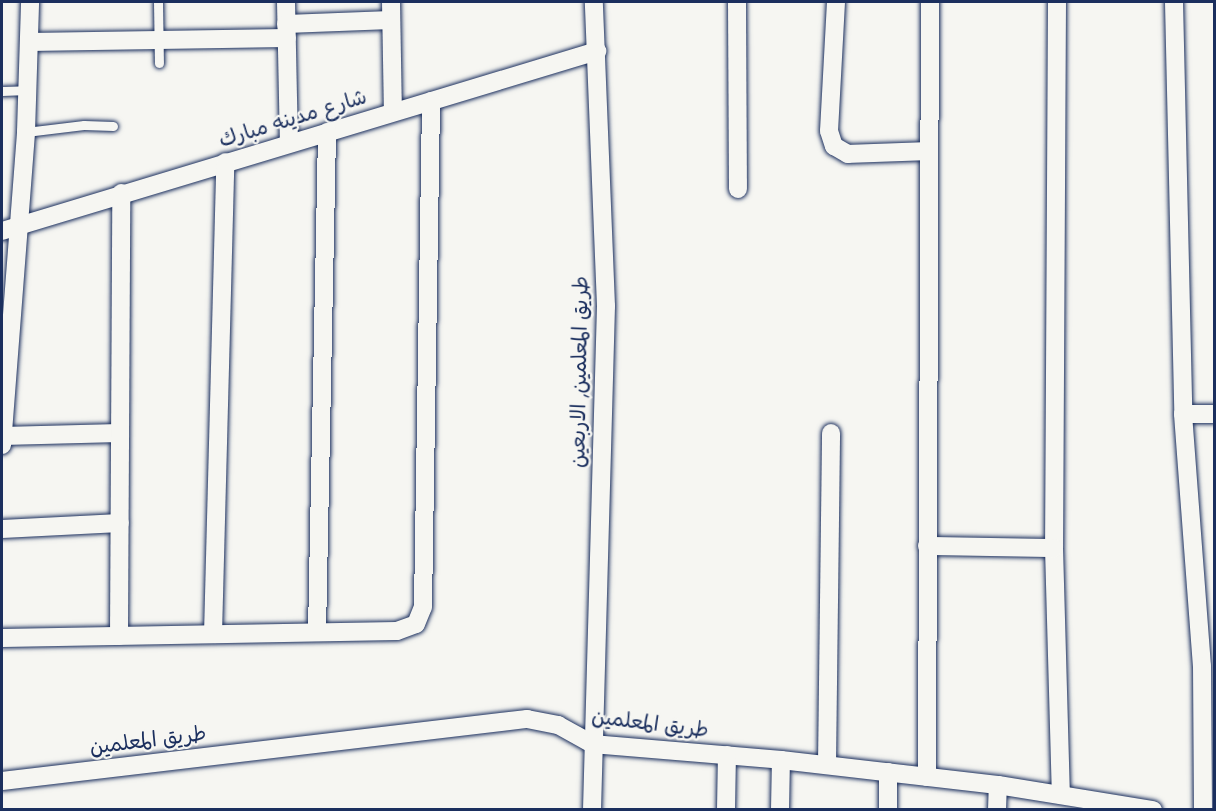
<!DOCTYPE html>
<html>
<head>
<meta charset="utf-8">
<style>
	body { margin:0 }
	#map { position:relative; width:1216px; height:811px; overflow:hidden; background:#f6f6f2; font-family:Mynerve,"Playpen Sans Arabic",sans-serif }
	div>[style] { position:absolute }
	[style*='--x'] { left:calc(var(--x)*1px); top:calc(var(--y)*1px); width:calc(var(--w)*1px); rotate:calc(var(--a)*1deg) }
	.roads { filter:drop-shadow(0 0 2px #1b2f5e) drop-shadow(0 0 2px #1b2f5e) }
	.lane>* { height:9px; margin:-4.5px; padding:0 4.5px; transform-origin:4.5px; border-radius:4.5px; background:#f6f6f2 }
	.street>* { height:18px; margin:-9px; padding:0 9px; transform-origin:9px; border-radius:9px; background:#f6f6f2 }
	span { translate:-50% -50%; white-space:nowrap; text-align:center; line-height:1.15; -webkit-text-stroke:4.5px #f6f6f2; paint-order:stroke }
	.street-label { font-size:21px; color:#1b2f5e }
	.frame { position:absolute; inset:0; border:3px solid #1b2f5e; pointer-events:none }
</style>
</head>
<body>
<div id="map">
	<div class="roads">
		<div class="lane">
			<i style="--x:158;--y:2;--w:61;--a:89.1"></i>
			<i style="--x:2;--y:91;--w:25;--a:-2"></i>
			<i style="--x:26;--y:132;--w:58;--a:-6.9"></i>
			<i style="--x:84;--y:125;--w:29;--a:2"></i>
		</div>
		<div class="street">
			<i style="--x:286;--y:2;--w:141;--a:88.8"></i>
			<i style="--x:391;--y:2;--w:110;--a:89"></i>
			<i style="--x:737;--y:2;--w:187;--a:89.7"></i>
			<i style="--x:836;--y:2;--w:129;--a:93.1"></i>
			<i style="--x:829;--y:131;--w:16;--a:72"></i>
			<i style="--x:834;--y:146;--w:16;--a:30"></i>
			<i style="--x:848;--y:154;--w:80;--a:-2.1"></i>
			<i style="--x:1057;--y:2;--w:546;--a:90.31"></i>
			<i style="--x:1054;--y:548;--w:247;--a:88.4"></i>
			<i style="--x:1174;--y:2;--w:412;--a:88.7"></i>
			<i style="--x:1183;--y:414;--w:253;--a:85.7"></i>
			<i style="--x:1202;--y:666;--w:144;--a:89.6"></i>
			<i style="--x:286;--y:24;--w:105;--a:-2.2"></i>
			<i style="--x:29;--y:42;--w:258;--a:-0.9"></i>
			<i style="--x:2;--y:231;--w:622;--a:-16.83"></i>
			<i style="--x:1183;--y:414;--w:31;--a:0"></i>
			<i style="--x:2;--y:436;--w:118;--a:-1.5"></i>
			<i style="--x:2;--y:445;--w:314;--a:-85.6"></i>
			<i style="--x:26;--y:132;--w:130;--a:-88.2"></i>
			<i style="--x:2;--y:529;--w:118;--a:-2.9"></i>
			<i style="--x:927;--y:546;--w:127;--a:0.9"></i>
			<i style="--x:317;--y:632;--w:500;--a:-88.85"></i>
			<i style="--x:213;--y:634;--w:472;--a:-88.5"></i>
			<i style="--x:119;--y:636;--w:443;--a:-89.7"></i>
			<i style="--x:2;--y:638;--w:395;--a:-1"></i>
			<i style="--x:397;--y:631;--w:20;--a:-20"></i>
			<i style="--x:416;--y:624;--w:18;--a:-68"></i>
			<i style="--x:423;--y:607;--w:506;--a:-89.09"></i>
			<i style="--x:827;--y:765;--w:332;--a:-89.3"></i>
			<i style="--x:888;--y:772;--w:38;--a:90"></i>
			<i style="--x:927;--y:777;--w:775;--a:-89.78"></i>
			<i style="--x:2;--y:781;--w:529;--a:-6.74"></i>
			<i style="--x:527;--y:719;--w:32;--a:11"></i>
			<i style="--x:558;--y:725;--w:39;--a:29"></i>
			<i style="--x:592;--y:744;--w:190;--a:4.8"></i>
			<i style="--x:781;--y:760;--w:218;--a:6.6"></i>
			<i style="--x:998;--y:785;--w:157;--a:9.2"></i>
			<i style="--x:592;--y:810;--w:504;--a:-88.41"></i>
			<i style="--x:606;--y:306;--w:304;--a:-92.3"></i>
			<i style="--x:726;--y:810;--w:55;--a:-89"></i>
			<i style="--x:780;--y:810;--w:50;--a:-88.9"></i>
			<i style="--x:997;--y:810;--w:25;--a:-88"></i>
		</div>
	</div>
	<div class="street-label">
		<span style="left:293px;top:119px;rotate:-17deg">شارع مدينه مبارك</span>
		<span style="left:580px;top:372px;rotate:-89deg">طريق المعلمين, الاربعين</span>
		<span style="left:650px;top:724px;rotate:7deg">طريق المعلمين</span>
		<span style="left:148px;top:741px;rotate:-7deg">طريق المعلمين</span>
	</div>
	<div class="frame"></div>
</div>
</body>
</html>
